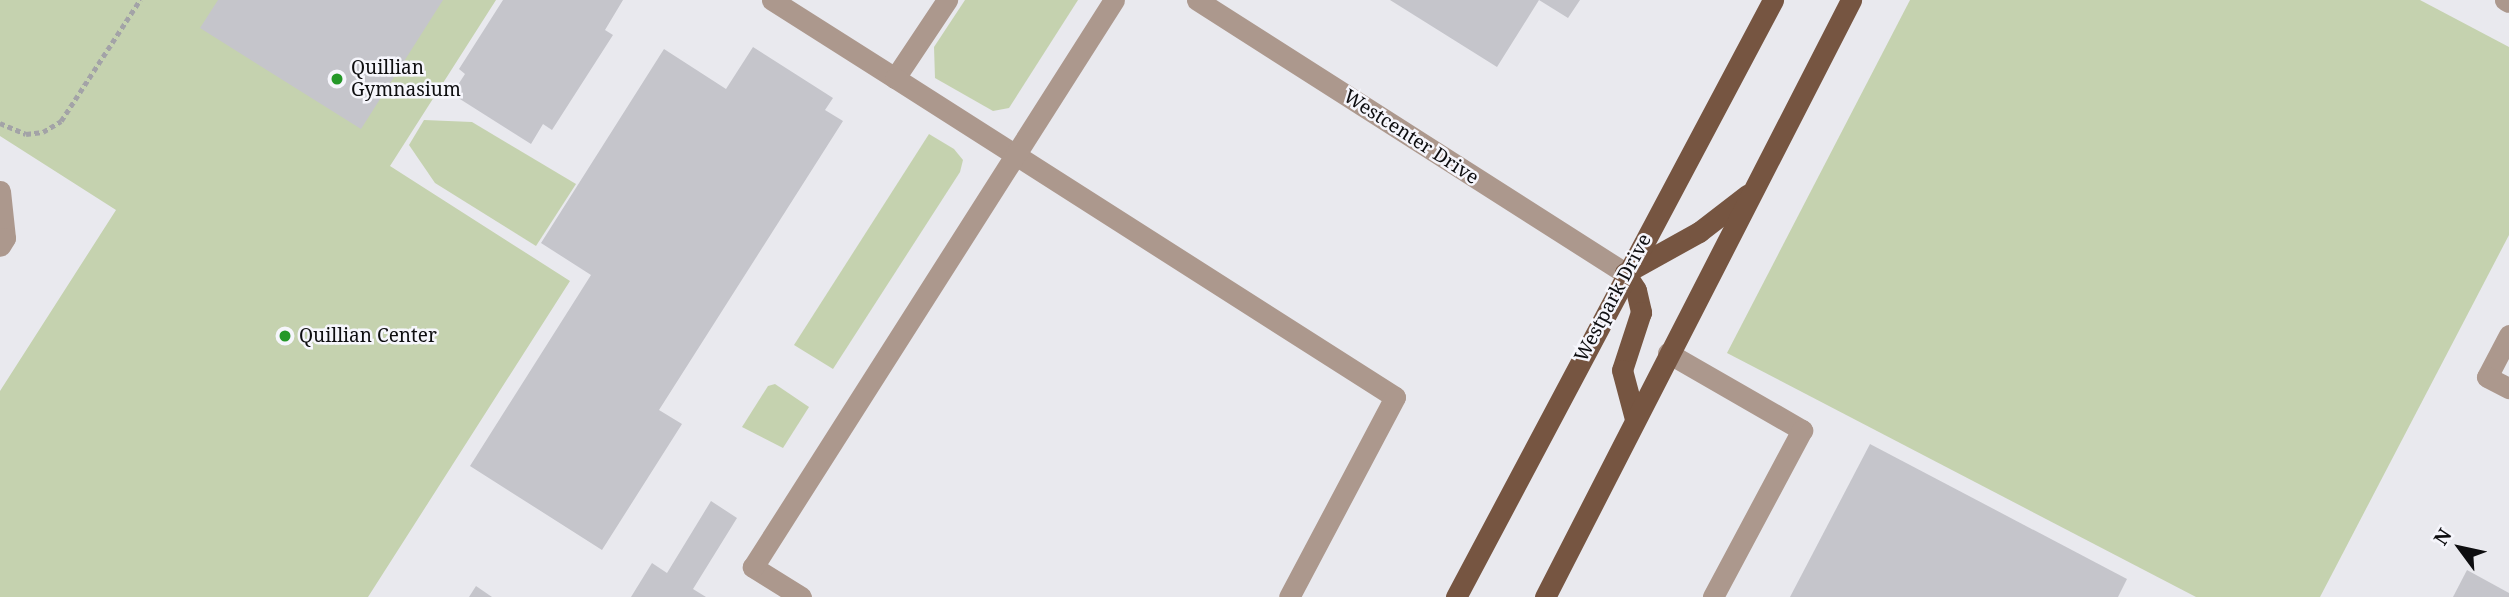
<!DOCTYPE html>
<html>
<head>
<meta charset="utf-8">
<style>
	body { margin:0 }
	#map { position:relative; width:2509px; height:597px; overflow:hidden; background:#e9e9ee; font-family:"Noto Serif",serif }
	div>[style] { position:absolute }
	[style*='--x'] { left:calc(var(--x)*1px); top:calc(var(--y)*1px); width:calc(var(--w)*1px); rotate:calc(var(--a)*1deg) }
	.green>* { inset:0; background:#c5d2af }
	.building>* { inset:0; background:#c5c5cb }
	.path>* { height:4.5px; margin-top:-2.25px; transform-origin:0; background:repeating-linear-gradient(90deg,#a3a3a7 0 5px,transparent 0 8.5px) }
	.minor>* { height:21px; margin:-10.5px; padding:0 10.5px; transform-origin:10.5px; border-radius:10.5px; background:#ac988d }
	.major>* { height:21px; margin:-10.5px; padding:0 10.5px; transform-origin:10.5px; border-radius:10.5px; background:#765541 }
	.dots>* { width:19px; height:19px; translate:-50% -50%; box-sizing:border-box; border:4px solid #f6f6fc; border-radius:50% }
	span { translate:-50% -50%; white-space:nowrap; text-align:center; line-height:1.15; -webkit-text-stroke:5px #f6f6fc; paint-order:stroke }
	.poi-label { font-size:19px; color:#0e0e10 }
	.left { translate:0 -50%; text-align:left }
	.street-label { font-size:19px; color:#0e0e10 }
	.north { position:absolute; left:2425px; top:513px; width:70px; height:70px; -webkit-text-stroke:5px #f6f6fc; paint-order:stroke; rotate:303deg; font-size:19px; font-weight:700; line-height:28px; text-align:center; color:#0e0e10 }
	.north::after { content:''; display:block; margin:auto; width:24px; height:32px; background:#0e0e10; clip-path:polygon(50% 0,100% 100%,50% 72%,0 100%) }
</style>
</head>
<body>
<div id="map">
	<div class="green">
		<i style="clip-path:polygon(0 0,496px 0,390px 166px,570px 281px,368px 597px,0 597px,0 391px,116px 210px,0 136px)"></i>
		<i style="clip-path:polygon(965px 0,1078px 0,1009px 108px,993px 111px,935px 78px,934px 47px)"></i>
		<i style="clip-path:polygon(1910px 0,2420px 0,2509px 47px,2509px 235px,2320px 597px,2196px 597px,1727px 353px)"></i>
		<i style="clip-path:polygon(424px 120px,472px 122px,576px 184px,536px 246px,435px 183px,409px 145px)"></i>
		<i style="clip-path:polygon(929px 134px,954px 149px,963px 160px,960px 172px,833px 369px,794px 345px)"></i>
		<i style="clip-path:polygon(775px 384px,809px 407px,783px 448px,742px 427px,768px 386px)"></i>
	</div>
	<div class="building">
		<i style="clip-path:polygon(218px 0,443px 0,361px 129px,200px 28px)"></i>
		<i style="clip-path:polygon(503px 0,623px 0,605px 30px,613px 35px,552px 130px,543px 124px,531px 144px,452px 94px,465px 74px,459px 69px)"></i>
		<i style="clip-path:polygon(1390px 0,1580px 0,1568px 18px,1539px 0,1497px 67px)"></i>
		<i style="clip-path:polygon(753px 47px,833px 98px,825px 110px,843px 121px,659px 410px,682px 424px,602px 550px,470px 466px,591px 275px,541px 243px,664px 49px,726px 89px)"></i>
		<i style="clip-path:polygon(1870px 444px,2127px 579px,2118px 597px,1790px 597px)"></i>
		<i style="clip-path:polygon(711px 501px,737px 518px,693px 589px,706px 597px,631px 597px,652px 563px,667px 573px)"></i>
		<i style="clip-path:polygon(2467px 570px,2509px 593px,2509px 597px,2453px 597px)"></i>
		<i style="clip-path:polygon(476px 586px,492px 597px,469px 597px)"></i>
	</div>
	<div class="path">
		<i style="--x:0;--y:123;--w:28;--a:23"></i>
		<i style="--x:26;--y:134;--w:17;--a:-7"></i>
		<i style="--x:43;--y:132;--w:21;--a:-31"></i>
		<i style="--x:61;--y:121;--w:145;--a:-56.9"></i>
	</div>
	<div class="minor">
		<i style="--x:772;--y:0;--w:146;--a:32.4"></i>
		<i style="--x:895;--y:78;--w:94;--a:-56.3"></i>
		<i style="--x:1197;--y:0;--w:508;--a:32.53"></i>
		<i style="--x:2505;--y:0;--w:4;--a:27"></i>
		<i style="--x:895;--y:78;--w:593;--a:32.54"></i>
		<i style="--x:1395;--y:397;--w:226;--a:117.9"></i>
		<i style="--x:0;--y:191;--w:47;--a:83.9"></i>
		<i style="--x:5;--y:238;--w:9;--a:122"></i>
		<i style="--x:2509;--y:335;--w:47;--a:117.6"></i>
		<i style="--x:2487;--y:377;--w:25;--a:27"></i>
		<i style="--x:1668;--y:353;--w:155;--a:29.9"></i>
		<i style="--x:1802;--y:430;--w:189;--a:118.1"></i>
		<i style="--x:801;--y:597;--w:57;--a:-148"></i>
		<i style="--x:753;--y:567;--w:672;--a:-57.52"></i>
	</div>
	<div class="major">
		<i style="--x:1625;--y:273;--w:20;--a:57"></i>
		<i style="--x:1636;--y:290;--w:23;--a:77"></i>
		<i style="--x:1641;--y:312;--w:61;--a:108.1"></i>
		<i style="--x:1622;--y:370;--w:51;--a:75.1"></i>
		<i style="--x:1625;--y:273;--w:85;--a:-29"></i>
		<i style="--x:1699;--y:232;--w:61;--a:-37.6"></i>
		<i style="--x:1456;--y:597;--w:676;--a:-62.03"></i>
		<i style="--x:1545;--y:597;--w:671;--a:-62.86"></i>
	</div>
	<div class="dots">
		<i style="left:337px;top:79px;background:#249828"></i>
		<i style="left:285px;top:336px;background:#249828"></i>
	</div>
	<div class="poi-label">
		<span class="left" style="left:351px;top:79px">Quillian<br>Gymnasium</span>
		<span class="left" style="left:299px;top:336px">Quillian Center</span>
	</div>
	<div class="street-label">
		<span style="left:1411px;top:137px;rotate:33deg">Westcenter Drive</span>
		<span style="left:1613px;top:298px;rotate:-62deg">Westpark Drive</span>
	</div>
	<div class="north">N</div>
</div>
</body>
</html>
